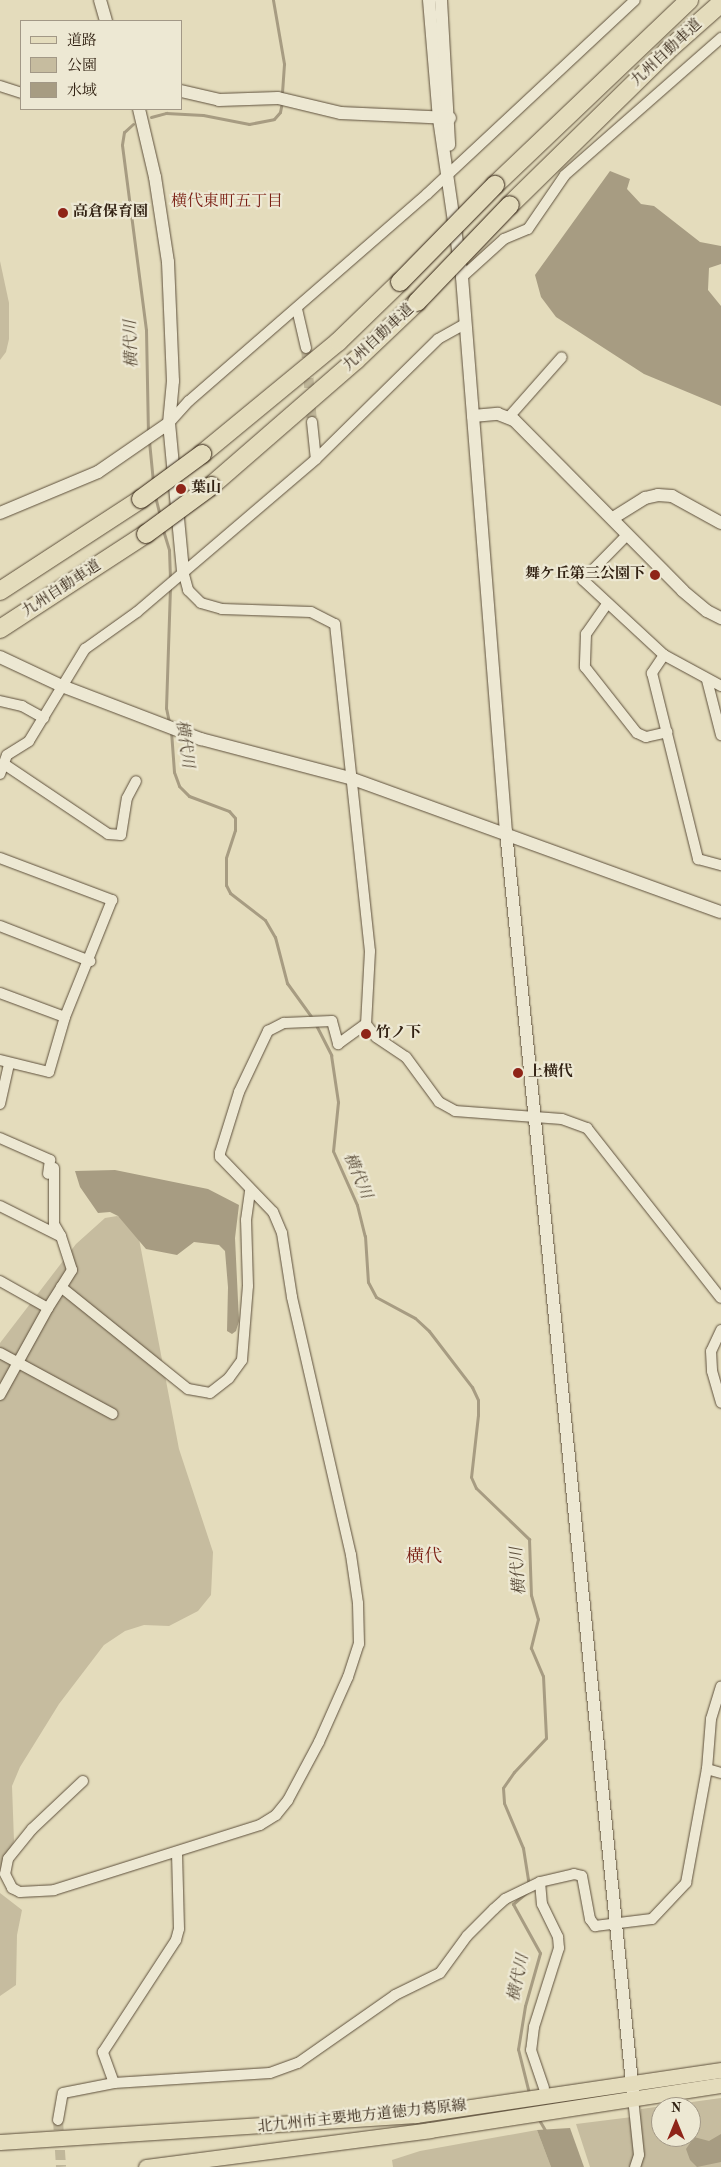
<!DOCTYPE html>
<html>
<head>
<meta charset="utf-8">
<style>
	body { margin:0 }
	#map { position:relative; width:721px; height:2167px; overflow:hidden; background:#e4dcbc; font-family:"Old Standard TT","Noto Serif JP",serif }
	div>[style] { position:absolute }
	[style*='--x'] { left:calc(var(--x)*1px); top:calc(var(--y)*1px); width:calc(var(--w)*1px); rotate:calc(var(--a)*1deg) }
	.green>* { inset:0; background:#c6bc9f }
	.water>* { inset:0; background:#a79c82 }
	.stream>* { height:3px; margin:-1.5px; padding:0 1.5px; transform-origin:1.5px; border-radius:1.5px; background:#a79c82 }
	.minor-tunnel>* { height:10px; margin-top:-5px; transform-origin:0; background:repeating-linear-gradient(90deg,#c0b79a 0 10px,transparent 0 15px) }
	.roads { filter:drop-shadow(0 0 1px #5e503c) drop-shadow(0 0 1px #5e503c) }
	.minor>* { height:10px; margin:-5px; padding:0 5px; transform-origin:5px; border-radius:5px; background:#ede8d3 }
	.tertiary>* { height:12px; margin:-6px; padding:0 6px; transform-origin:6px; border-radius:6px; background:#ede8d3 }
	.primary>* { height:15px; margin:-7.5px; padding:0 7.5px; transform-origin:7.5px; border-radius:7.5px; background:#e4dcbc }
	.motorway>* { height:18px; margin:-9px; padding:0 9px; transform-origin:9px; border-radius:9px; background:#e4dcbc }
	.bridges { filter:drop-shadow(0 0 1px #312112) drop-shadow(0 0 1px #312112) }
	.motorway-bridge>* { height:18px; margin:-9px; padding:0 9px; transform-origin:9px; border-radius:9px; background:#e4dcbc }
	.dots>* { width:14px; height:14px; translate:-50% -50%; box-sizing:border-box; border:2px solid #ede8d3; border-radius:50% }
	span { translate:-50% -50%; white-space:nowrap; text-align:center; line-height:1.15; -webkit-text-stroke:4.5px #ede8d3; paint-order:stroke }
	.street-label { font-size:15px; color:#312112 }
	.poi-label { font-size:15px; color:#312112; font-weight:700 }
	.left { translate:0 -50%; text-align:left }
	.right { translate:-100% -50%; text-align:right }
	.neighbourhood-label { font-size:16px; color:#7a1f14 }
	.water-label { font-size:16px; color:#5a4c39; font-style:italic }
	.quarter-label { font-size:18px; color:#7a1f14 }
	.legend { position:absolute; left:20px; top:20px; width:162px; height:90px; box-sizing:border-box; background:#ede8d3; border:1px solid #a29886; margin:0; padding:6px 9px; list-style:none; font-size:15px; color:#312112 }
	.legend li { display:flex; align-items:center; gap:10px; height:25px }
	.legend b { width:25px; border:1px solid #a29886 }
	.north { position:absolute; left:651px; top:2097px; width:50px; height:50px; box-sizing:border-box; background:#ede8d3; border:1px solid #a29886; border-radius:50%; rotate:0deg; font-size:14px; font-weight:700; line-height:20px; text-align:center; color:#312112 }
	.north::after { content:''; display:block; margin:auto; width:18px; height:22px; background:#8f2418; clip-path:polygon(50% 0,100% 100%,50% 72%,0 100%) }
</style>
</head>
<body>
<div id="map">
	<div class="green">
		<i style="clip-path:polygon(0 261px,9px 303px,9px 339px,6px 352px,0 360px)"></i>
		<i style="clip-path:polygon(117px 1216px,136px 1223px,179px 1449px,213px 1552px,211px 1595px,198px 1611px,169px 1626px,144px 1625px,125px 1631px,104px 1645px,59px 1704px,20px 1767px,12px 1786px,14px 1841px,0 1870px,0 1343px,76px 1244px,105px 1218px)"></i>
		<i style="clip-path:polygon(0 1893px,22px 1910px,17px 1935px,16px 1985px,0 1996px)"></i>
		<i style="clip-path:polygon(evenodd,721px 2098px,721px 2167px,590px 2167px,576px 2124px,640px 2116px,641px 2109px,721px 2098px,661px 2107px,691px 2107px,691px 2137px,661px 2137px,661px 2107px)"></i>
		<i style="clip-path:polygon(537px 2130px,551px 2167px,393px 2167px,392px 2160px,420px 2151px)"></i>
	</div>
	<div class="water">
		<i style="clip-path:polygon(610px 171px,630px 179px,627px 189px,641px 204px,654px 206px,700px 242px,721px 246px,721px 264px,709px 268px,708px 290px,721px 306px,721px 406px,644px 374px,556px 317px,541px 297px,535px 275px)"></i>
		<i style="clip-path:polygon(115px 1170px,208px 1189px,239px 1205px,235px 1238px,239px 1321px,236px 1331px,232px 1334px,227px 1331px,228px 1287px,225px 1251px,219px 1245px,194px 1242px,177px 1255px,146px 1249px,118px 1216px,110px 1212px,98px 1213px,80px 1187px,75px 1171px)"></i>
		<i style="clip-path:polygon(570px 2128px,584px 2167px,551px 2167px,537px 2130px)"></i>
		<i style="clip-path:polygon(721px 2134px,721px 2162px,697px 2167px,690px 2160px,686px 2149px,694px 2137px,709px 2141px)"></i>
	</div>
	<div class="stream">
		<i style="--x:273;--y:0;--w:65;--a:80.2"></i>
		<i style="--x:284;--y:64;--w:32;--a:94"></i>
		<i style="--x:151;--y:117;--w:16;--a:-15"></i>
		<i style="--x:166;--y:113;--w:37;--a:3"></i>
		<i style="--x:203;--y:115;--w:47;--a:11.1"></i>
		<i style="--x:249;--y:124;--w:25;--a:-11"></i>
		<i style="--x:274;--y:119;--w:9;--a:-49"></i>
		<i style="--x:280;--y:112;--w:10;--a:-79"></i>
		<i style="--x:133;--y:124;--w:12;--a:138"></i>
		<i style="--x:124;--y:132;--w:13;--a:99"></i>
		<i style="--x:122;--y:145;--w:187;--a:82.6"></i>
		<i style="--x:146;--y:330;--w:102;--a:88.9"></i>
		<i style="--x:149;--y:441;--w:41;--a:84.4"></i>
		<i style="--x:155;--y:496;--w:21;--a:76"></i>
		<i style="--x:163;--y:530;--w:21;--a:73"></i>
		<i style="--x:169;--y:550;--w:30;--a:88"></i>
		<i style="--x:169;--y:722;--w:14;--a:-102"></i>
		<i style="--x:166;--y:708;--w:121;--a:-88.1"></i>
		<i style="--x:171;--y:731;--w:41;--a:85.8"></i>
		<i style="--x:174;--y:772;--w:15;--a:70"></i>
		<i style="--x:179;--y:786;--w:14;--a:45"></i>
		<i style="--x:189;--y:796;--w:43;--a:20.6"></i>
		<i style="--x:229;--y:811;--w:9;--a:49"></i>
		<i style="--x:235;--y:818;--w:12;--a:90"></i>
		<i style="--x:235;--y:830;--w:29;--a:108"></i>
		<i style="--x:226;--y:858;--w:27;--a:90"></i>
		<i style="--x:226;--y:885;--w:9;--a:63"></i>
		<i style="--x:230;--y:893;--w:44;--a:37.6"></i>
		<i style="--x:265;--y:920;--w:20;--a:60"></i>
		<i style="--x:275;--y:937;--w:48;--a:75.4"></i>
		<i style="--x:287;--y:983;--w:44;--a:54.2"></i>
		<i style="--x:316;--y:1025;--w:34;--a:63"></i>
		<i style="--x:331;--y:1055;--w:48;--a:81.5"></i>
		<i style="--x:338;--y:1102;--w:49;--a:95.8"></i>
		<i style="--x:333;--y:1151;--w:59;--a:66"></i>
		<i style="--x:357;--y:1205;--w:32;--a:76"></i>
		<i style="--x:365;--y:1236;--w:46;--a:86.3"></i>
		<i style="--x:368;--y:1282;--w:17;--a:62"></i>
		<i style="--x:376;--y:1297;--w:44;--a:28.3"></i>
		<i style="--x:415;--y:1318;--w:19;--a:43"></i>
		<i style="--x:429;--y:1331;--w:71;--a:52.5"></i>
		<i style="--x:472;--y:1387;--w:14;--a:65"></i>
		<i style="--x:478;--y:1400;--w:15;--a:90"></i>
		<i style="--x:478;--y:1415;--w:62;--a:96.4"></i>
		<i style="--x:471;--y:1477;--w:12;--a:66"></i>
		<i style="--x:476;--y:1488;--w:74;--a:43.9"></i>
		<i style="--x:529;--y:1539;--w:56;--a:88"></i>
		<i style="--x:531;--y:1595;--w:25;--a:74"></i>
		<i style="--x:538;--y:1619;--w:30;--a:104"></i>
		<i style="--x:531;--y:1648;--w:30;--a:67"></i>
		<i style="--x:543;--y:1676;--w:62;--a:87.2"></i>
		<i style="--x:546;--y:1738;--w:47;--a:133.3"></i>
		<i style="--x:514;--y:1772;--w:19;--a:125"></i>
		<i style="--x:503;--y:1788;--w:15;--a:86"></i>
		<i style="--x:504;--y:1803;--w:49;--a:67.1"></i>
		<i style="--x:523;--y:1848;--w:37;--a:81"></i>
		<i style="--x:528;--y:1891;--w:20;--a:139"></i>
		<i style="--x:513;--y:1904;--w:56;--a:61.1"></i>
		<i style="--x:540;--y:1953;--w:55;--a:105.8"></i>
		<i style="--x:525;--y:2006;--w:44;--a:99.2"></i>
		<i style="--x:518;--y:2049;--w:45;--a:76"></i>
		<i style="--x:538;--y:2118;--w:16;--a:60"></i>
	</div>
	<div class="minor-tunnel">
		<i style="--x:306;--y:348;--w:74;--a:85.4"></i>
		<i style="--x:58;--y:2120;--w:47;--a:86.3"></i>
	</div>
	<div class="roads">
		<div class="minor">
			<i style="--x:0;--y:86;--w:22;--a:18"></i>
			<i style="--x:462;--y:277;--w:57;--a:-42.1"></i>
			<i style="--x:504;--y:239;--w:26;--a:-23"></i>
			<i style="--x:528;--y:229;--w:65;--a:-55.6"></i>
			<i style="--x:565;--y:175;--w:208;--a:-41.3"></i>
			<i style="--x:297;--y:309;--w:40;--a:77"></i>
			<i style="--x:508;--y:418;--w:81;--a:-48.5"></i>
			<i style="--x:312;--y:422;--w:37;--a:84"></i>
			<i style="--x:169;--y:423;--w:30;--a:-48"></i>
			<i style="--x:189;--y:401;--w:315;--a:-41"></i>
			<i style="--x:427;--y:194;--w:284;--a:-43"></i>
			<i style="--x:627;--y:535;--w:63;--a:134.4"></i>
			<i style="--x:583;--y:580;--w:110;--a:42.8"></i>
			<i style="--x:664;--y:655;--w:65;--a:28.5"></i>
			<i style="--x:183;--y:571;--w:20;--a:75"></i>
			<i style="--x:188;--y:590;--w:18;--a:45"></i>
			<i style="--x:201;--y:603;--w:22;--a:16"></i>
			<i style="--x:222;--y:609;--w:89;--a:1.9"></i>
			<i style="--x:311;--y:612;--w:27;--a:27"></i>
			<i style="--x:335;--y:624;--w:329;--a:83.9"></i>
			<i style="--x:370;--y:951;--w:73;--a:93.1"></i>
			<i style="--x:366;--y:1024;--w:16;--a:52"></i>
			<i style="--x:376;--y:1037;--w:36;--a:34"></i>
			<i style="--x:406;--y:1057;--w:56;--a:53.7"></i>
			<i style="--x:439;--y:1102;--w:18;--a:29"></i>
			<i style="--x:455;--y:1111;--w:107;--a:4.3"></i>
			<i style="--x:562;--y:1119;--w:27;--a:20"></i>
			<i style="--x:587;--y:1128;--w:216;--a:51.8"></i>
			<i style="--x:607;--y:604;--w:37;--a:125"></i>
			<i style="--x:586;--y:634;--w:33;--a:92"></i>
			<i style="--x:585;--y:667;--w:84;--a:51.8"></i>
			<i style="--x:637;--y:733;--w:10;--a:24"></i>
			<i style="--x:646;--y:737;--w:22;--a:-13"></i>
			<i style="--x:664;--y:655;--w:22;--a:124"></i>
			<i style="--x:652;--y:673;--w:192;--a:76.1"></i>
			<i style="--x:698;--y:859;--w:24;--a:15"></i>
			<i style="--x:707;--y:680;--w:57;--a:75.7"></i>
			<i style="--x:0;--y:701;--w:23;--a:13"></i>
			<i style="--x:22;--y:706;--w:25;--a:29"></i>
			<i style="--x:4;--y:764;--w:125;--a:33.9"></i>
			<i style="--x:108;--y:834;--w:13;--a:4"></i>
			<i style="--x:121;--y:835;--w:37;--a:-81"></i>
			<i style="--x:127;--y:798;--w:19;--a:-62"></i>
			<i style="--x:0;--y:774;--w:20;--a:-70"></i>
			<i style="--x:7;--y:755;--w:26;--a:-32"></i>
			<i style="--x:29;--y:741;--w:108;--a:-58.7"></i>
			<i style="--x:85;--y:649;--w:64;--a:-35.4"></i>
			<i style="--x:137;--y:612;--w:235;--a:-40.5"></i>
			<i style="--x:316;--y:459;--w:171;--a:-44.5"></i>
			<i style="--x:438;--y:339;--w:31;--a:-29"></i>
			<i style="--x:0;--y:858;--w:120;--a:20.6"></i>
			<i style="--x:112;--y:900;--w:126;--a:111.9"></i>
			<i style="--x:65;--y:1017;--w:57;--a:106.2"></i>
			<i style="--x:49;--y:1072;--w:50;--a:-166.2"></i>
			<i style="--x:0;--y:926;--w:97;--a:21.3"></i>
			<i style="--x:0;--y:993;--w:69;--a:20.3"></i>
			<i style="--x:0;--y:1104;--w:41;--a:-77.3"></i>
			<i style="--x:0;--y:1138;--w:55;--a:23.7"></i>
			<i style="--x:50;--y:1160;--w:14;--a:98"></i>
			<i style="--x:0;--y:1206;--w:67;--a:26.6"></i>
			<i style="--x:0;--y:1281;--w:55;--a:29.4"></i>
			<i style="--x:48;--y:1308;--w:45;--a:-57.7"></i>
			<i style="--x:72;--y:1270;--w:36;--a:-108"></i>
			<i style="--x:61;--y:1236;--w:14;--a:-120"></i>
			<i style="--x:54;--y:1224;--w:56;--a:-90"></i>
			<i style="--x:61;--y:1287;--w:163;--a:38.8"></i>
			<i style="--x:188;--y:1389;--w:22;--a:10"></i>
			<i style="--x:210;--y:1393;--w:24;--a:-38"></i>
			<i style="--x:229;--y:1378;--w:22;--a:-54"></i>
			<i style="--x:242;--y:1360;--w:74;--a:-85.4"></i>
			<i style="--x:248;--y:1286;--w:66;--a:-91.7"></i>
			<i style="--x:246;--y:1220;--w:30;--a:-82"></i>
			<i style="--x:721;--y:1330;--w:23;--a:115"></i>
			<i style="--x:711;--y:1351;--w:20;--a:87"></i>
			<i style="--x:712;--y:1371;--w:33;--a:74"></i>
			<i style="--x:0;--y:1353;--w:128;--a:28.4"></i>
			<i style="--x:0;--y:1395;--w:99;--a:-61.1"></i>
			<i style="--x:707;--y:1769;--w:15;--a:16"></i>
			<i style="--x:83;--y:1781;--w:70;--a:136.7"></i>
			<i style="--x:32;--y:1829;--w:38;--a:129"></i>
			<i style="--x:8;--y:1859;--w:15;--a:101"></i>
			<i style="--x:5;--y:1874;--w:16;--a:63"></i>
			<i style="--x:12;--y:1888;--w:9;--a:27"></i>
			<i style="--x:20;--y:1892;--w:34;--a:-3"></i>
			<i style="--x:54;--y:1890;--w:216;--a:-17.5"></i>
			<i style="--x:260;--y:1825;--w:19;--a:-32"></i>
			<i style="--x:276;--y:1815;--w:19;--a:-51"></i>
			<i style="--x:288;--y:1800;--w:66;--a:-61.9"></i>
			<i style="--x:319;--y:1742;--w:71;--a:-66"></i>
			<i style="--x:348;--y:1677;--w:35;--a:-72"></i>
			<i style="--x:359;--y:1644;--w:41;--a:-91.4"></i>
			<i style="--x:358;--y:1603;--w:49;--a:-98.3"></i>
			<i style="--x:351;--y:1555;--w:265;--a:-102.9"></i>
			<i style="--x:292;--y:1297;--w:65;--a:-98.9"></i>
			<i style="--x:282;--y:1233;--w:23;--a:-113"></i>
			<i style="--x:273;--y:1212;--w:76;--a:-133.9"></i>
			<i style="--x:220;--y:1157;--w:4;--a:-90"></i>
			<i style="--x:220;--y:1153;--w:64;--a:-72.7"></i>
			<i style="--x:239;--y:1092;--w:68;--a:-64.6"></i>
			<i style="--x:268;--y:1031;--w:18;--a:-27"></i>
			<i style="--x:284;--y:1023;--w:48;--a:-2.4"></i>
			<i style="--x:332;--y:1021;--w:24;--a:75"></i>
			<i style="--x:338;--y:1044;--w:34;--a:-36"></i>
			<i style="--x:540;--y:1882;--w:22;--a:85"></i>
			<i style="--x:542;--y:1904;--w:37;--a:64"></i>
			<i style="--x:558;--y:1937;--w:11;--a:85"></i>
			<i style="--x:559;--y:1948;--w:83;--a:107.6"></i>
			<i style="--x:534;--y:2027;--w:23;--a:97"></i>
			<i style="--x:531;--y:2050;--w:40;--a:71.1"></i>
			<i style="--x:114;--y:2083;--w:33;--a:-110"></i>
			<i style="--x:103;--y:2052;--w:134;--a:-56.9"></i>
			<i style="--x:176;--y:1940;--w:11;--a:-75"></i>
			<i style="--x:179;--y:1929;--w:77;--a:-91.5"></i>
			<i style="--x:633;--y:2098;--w:57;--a:84"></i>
			<i style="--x:639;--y:2155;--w:13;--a:108"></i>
			<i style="--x:58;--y:2120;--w:27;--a:-80"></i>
			<i style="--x:63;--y:2093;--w:52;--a:-11.1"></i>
			<i style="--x:114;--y:2083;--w:156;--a:-3.7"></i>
			<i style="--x:270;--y:2073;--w:30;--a:-20"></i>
			<i style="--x:298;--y:2063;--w:118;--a:-35"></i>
			<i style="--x:395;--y:1995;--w:50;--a:-26.1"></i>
			<i style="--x:440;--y:1973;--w:46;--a:-53.9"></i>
			<i style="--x:467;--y:1936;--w:38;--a:-45"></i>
			<i style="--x:494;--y:1909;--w:15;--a:-42"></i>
			<i style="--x:505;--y:1899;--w:39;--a:-26"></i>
			<i style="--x:540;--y:1882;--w:35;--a:-13"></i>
			<i style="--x:574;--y:1874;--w:8;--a:14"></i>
			<i style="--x:582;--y:1876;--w:44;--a:79.5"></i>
			<i style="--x:590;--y:1919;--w:9;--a:54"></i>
			<i style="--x:595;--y:1926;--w:57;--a:-7"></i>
			<i style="--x:652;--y:1919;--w:50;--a:-46.6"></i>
			<i style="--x:686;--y:1883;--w:116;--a:-79.6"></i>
			<i style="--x:707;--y:1769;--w:50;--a:-85.4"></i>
			<i style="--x:711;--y:1719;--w:34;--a:-73"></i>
		</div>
		<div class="tertiary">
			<i style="--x:100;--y:0;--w:22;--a:74"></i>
			<i style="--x:429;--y:0;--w:119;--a:85.2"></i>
			<i style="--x:439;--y:119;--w:160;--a:81.7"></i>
			<i style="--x:462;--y:277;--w:557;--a:85.47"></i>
			<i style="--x:506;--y:832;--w:1267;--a:84.25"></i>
			<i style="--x:441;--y:0;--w:145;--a:86.8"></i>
			<i style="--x:181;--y:91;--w:39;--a:13"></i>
			<i style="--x:219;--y:100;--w:59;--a:-1.9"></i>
			<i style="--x:278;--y:98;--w:65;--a:13.4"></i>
			<i style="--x:341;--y:113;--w:109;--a:2.6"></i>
			<i style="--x:139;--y:109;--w:70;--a:76.8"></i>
			<i style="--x:155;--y:177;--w:86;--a:81.3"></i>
			<i style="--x:168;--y:262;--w:119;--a:87.6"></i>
			<i style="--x:173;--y:381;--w:42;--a:95.4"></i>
			<i style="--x:169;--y:423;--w:149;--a:84.6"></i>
			<i style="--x:473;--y:416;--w:25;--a:-5"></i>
			<i style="--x:498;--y:414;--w:17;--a:21"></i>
			<i style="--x:514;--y:420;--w:240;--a:45.3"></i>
			<i style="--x:683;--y:591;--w:31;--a:40"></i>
			<i style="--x:707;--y:611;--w:16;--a:27"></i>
			<i style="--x:0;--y:513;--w:106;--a:-22.7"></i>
			<i style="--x:98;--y:472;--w:86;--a:-34.6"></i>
			<i style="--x:613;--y:518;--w:38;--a:-32"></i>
			<i style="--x:645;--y:498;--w:13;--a:-13"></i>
			<i style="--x:658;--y:495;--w:14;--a:4"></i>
			<i style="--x:672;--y:496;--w:56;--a:28.9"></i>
			<i style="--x:0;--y:657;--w:68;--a:25.1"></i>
			<i style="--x:62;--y:686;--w:149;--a:20.9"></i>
			<i style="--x:201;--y:739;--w:154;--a:14.7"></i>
			<i style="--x:350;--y:778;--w:394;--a:19.9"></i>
		</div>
		<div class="primary">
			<i style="--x:0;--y:2142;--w:417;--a:-3.7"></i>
			<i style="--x:416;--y:2115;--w:308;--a:-8.4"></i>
			<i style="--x:146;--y:2167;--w:286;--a:-7.4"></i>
			<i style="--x:430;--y:2130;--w:294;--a:-8.8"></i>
		</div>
		<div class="motorway">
			<i style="--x:495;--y:185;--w:268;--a:-43.6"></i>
			<i style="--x:510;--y:205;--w:220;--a:-44.4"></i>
			<i style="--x:667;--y:51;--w:72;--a:-41.6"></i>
			<i style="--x:202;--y:454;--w:176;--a:-39.5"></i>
			<i style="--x:338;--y:342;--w:86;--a:-44.1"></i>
			<i style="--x:211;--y:486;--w:192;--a:-41"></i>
			<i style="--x:356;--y:360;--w:84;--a:-43.6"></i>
			<i style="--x:0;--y:591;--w:168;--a:-33.1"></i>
			<i style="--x:0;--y:629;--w:174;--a:-33.1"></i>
		</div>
	</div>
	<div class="bridges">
		<div class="motorway-bridge">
			<i style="--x:400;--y:282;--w:136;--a:-45.6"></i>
			<i style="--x:417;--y:302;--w:134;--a:-46.2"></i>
			<i style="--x:141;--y:499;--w:76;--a:-36.4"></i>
			<i style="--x:146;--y:534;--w:81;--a:-36.4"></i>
		</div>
	</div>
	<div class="dots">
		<i style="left:63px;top:213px;background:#8f2418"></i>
		<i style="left:181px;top:489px;background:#8f2418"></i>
		<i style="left:655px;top:575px;background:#8f2418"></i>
		<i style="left:366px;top:1034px;background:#8f2418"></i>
		<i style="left:518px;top:1073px;background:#8f2418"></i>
	</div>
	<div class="street-label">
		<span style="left:667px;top:53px;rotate:-43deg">九州自動車道</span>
		<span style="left:379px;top:338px;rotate:-43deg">九州自動車道</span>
		<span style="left:62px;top:589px;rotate:-33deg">九州自動車道</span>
		<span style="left:362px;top:2117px;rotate:-6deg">北九州市主要地方道徳力葛原線</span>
	</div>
	<div class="poi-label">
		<span class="left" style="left:73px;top:213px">高倉保育園</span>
		<span class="left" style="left:191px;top:489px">葉山</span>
		<span class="right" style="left:645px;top:575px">舞ケ丘第三公園下</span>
		<span class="left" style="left:376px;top:1034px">竹ノ下</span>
		<span class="left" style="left:528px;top:1073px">上横代</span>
	</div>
	<div class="neighbourhood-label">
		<span style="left:227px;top:202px">横代東町五丁目</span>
	</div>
	<div class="water-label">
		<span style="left:132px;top:344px;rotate:-92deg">横代川</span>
		<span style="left:184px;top:744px;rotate:82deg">横代川</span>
		<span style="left:357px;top:1176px;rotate:67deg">横代川</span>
		<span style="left:519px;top:1571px;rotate:-94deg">横代川</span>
		<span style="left:519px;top:1978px;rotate:-78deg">横代川</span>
	</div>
	<div class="quarter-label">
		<span style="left:424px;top:1557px">横代</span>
	</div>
	<ul class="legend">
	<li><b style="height:6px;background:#e4dcbc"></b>道路</li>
	<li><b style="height:14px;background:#c6bc9f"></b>公園</li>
	<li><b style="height:14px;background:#a79c82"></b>水域</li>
	</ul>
	<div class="north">N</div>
</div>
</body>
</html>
